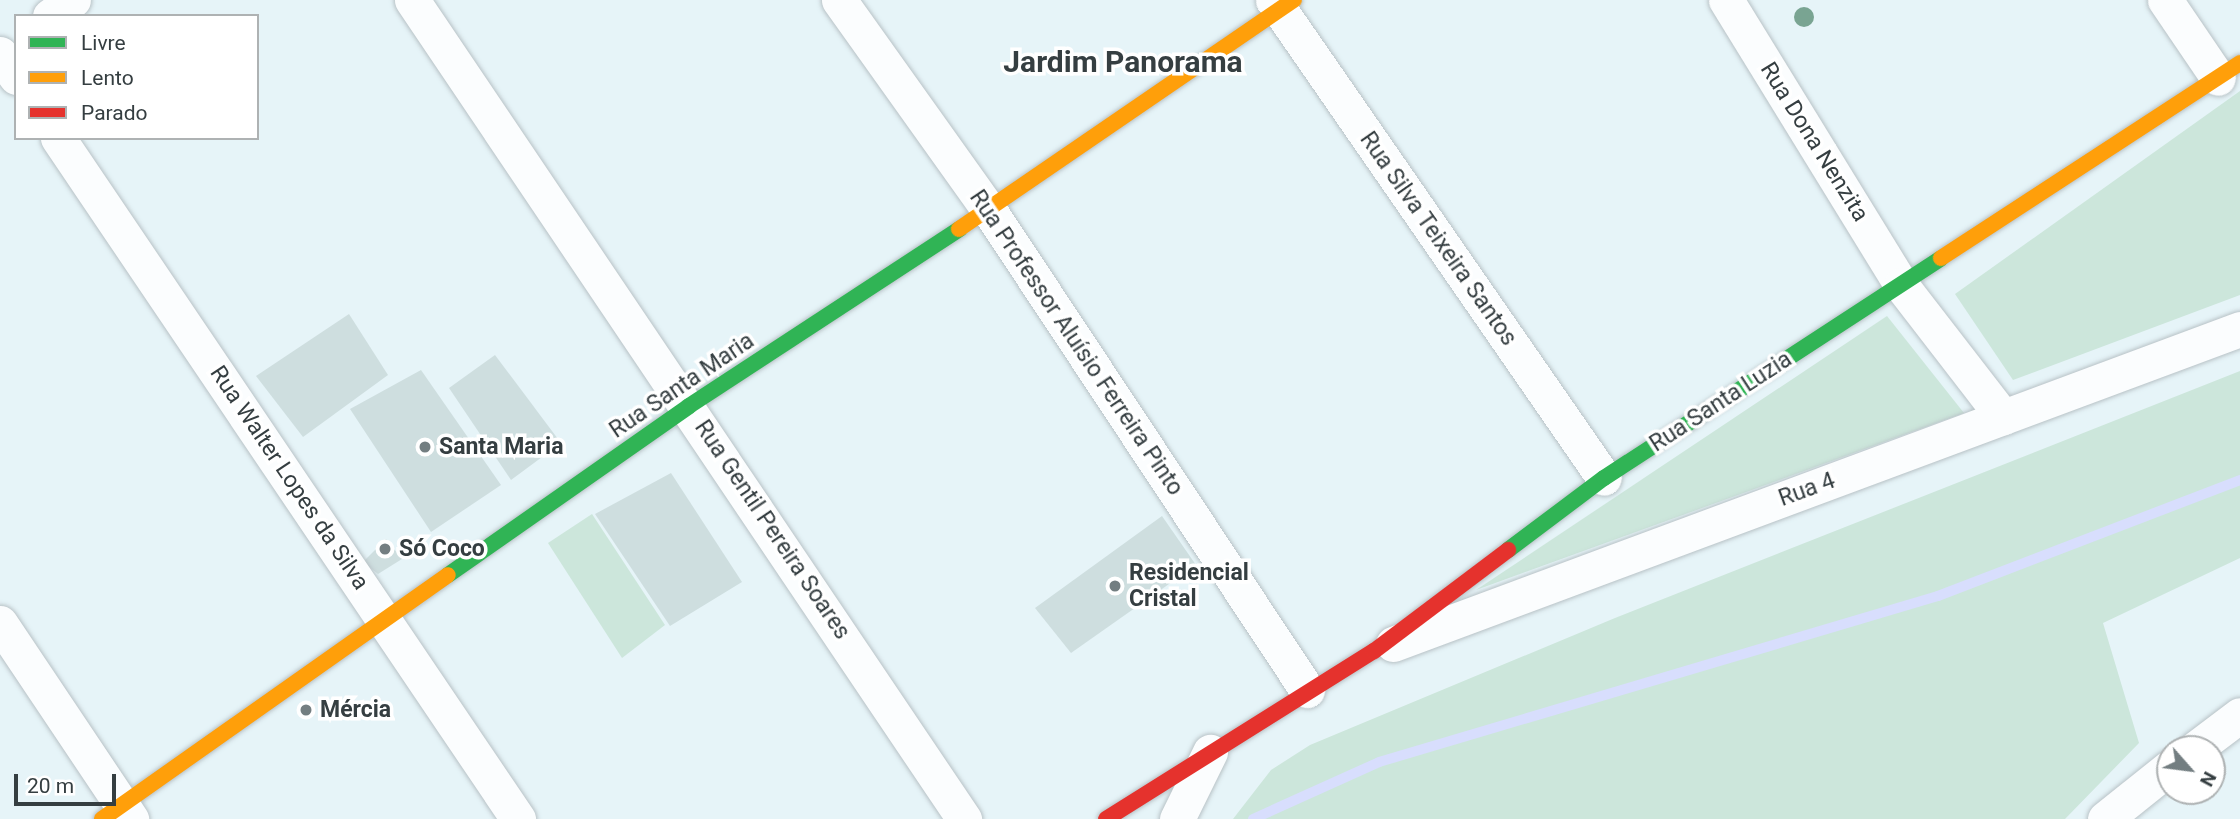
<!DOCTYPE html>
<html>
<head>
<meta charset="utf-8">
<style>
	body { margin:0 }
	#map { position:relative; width:2240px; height:819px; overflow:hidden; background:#e6f4f8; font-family:Roboto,sans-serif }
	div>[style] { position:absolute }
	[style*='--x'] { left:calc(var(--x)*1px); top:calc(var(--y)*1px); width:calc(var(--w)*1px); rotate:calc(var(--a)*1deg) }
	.green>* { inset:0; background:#cce6db }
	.stream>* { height:10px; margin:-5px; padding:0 5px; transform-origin:5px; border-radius:5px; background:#d8defd }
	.building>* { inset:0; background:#cededf }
	.roads { filter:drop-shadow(0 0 2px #b8c2c6) drop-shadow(0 0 2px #b8c2c6) }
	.street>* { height:35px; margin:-17.5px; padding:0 17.5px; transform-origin:17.5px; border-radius:17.5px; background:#fbfdfe }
	.fast>* { height:16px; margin:-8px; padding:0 8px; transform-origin:8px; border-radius:8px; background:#30b455 }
	.slow>* { height:16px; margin:-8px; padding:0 8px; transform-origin:8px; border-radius:8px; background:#ff9f0a }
	.jam>* { height:16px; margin:-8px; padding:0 8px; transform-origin:8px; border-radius:8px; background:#e5322d }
	.trees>* { width:20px; height:20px; margin:-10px; border-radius:50%; background:#79a492 }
	.dots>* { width:19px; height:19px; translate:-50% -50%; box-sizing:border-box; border:4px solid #fff; border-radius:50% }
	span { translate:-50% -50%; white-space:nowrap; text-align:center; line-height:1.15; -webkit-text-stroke:7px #fff; paint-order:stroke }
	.street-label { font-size:23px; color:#353e41 }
	.poi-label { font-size:23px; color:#353e41; font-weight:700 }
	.left { translate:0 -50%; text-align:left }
	.district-label { font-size:30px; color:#353e41; font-weight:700 }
	.legend { position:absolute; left:14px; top:14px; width:245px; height:126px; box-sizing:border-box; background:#fff; border:2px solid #aeb2b3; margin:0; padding:9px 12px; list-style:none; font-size:21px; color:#353e41 }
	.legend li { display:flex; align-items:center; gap:14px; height:35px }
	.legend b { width:35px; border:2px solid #aeb2b3 }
	.north { position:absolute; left:2156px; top:735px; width:70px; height:70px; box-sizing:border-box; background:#fff; border:2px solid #aeb2b3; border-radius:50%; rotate:118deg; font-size:19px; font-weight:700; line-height:28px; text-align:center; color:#353e41 }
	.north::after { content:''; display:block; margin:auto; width:24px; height:32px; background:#737e81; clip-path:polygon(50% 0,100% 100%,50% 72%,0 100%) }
	.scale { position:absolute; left:14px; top:774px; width:102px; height:32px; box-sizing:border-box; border:4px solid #353e41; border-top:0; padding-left:9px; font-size:21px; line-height:24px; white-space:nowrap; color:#353e41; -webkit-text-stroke:5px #fff; paint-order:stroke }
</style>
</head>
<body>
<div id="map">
	<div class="green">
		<i style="clip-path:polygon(2240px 91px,2240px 295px,2013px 380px,1955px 294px)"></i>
		<i style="clip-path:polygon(1887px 316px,1964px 413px,1476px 590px)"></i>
		<i style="clip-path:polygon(2240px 371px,2240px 558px,2103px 623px,2139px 743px,2065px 819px,1233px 819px,1271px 770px,1310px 745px,1615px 618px)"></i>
		<i style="clip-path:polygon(592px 514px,665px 625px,622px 658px,548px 543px)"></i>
	</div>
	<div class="stream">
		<i style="--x:1253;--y:819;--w:138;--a:-24.3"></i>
		<i style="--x:1379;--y:762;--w:583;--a:-16.54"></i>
		<i style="--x:1938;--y:596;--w:324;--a:-21"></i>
	</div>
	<div class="building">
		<i style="clip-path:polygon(349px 314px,388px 375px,303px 437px,256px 376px)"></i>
		<i style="clip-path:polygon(495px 355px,561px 443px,511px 480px,449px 388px)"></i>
		<i style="clip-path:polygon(421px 370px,501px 485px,431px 532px,350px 409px)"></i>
		<i style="clip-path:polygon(671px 473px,742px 582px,670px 626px,595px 514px)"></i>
		<i style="clip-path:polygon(1162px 516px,1196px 565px,1071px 653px,1035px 608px)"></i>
		<i style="clip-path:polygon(386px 539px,402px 559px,378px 574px,363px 562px)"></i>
	</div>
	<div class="roads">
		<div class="street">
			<i style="--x:412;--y:0;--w:988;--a:56.02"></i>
			<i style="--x:839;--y:0;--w:258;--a:54.5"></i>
			<i style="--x:989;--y:210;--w:576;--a:56.48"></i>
			<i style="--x:1273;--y:0;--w:581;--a:55.3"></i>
			<i style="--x:1726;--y:0;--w:334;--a:58.4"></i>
			<i style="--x:1901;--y:285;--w:167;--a:52.3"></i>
			<i style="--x:2165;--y:0;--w:94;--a:55.8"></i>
			<i style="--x:50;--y:16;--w:28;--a:-35"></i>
			<i style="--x:0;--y:54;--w:28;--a:55"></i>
			<i style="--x:58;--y:138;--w:822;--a:55.96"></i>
			<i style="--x:0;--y:623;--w:236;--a:56.2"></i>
			<i style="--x:1393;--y:644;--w:904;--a:-20.4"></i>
			<i style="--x:2195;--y:749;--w:56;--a:-37.1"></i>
			<i style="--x:1177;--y:819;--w:75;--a:-63.8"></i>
			<i style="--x:2105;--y:819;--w:83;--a:-38.7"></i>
		</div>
		<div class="fast">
			<i style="--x:1508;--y:550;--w:120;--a:-36.9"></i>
			<i style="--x:1604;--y:478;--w:402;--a:-33.1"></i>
			<i style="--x:448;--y:575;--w:294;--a:-35"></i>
			<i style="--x:689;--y:406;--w:323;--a:-33.2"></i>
		</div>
		<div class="slow">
			<i style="--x:959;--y:229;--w:406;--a:-34.4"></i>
			<i style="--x:1941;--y:258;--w:357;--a:-33.1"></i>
			<i style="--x:102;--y:819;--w:423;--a:-35.2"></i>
		</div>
		<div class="jam">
			<i style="--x:1106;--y:819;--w:316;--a:-32.1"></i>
			<i style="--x:1374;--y:651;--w:168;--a:-37"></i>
		</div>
	</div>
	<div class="trees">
		<i style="left:1804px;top:17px"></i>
	</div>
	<div class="dots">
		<i style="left:425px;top:447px;background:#737e81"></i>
		<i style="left:385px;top:549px;background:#737e81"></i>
		<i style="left:1115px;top:586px;background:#737e81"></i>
		<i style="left:306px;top:710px;background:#737e81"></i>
	</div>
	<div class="street-label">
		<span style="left:1814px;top:142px;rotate:58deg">Rua Dona Nenzita</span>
		<span style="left:1438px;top:239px;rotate:55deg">Rua Silva Teixeira Santos</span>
		<span style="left:1076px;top:343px;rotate:56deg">Rua Professor Aluísio Ferreira Pinto</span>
		<span style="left:682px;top:386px;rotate:-34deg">Rua Santa Maria</span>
		<span style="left:1721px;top:402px;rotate:-33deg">Rua Santa Luzia</span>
		<span style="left:289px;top:478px;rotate:56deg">Rua Walter Lopes da Silva</span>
		<span style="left:1807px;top:490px;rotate:-20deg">Rua 4</span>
		<span style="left:772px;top:530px;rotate:56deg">Rua Gentil Pereira Soares</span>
	</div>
	<div class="poi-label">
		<span class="left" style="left:439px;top:447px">Santa Maria</span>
		<span class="left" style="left:399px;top:549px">Só Coco</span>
		<span class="left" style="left:1129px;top:586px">Residencial<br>Cristal</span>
		<span class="left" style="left:320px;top:710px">Mércia</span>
	</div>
	<div class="district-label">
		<span style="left:1123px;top:62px">Jardim Panorama</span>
	</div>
	<ul class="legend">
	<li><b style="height:9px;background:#30b455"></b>Livre</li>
	<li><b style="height:9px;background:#ff9f0a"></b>Lento</li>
	<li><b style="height:9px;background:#e5322d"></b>Parado</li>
	</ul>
	<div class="north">N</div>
	<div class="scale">20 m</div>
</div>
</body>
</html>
